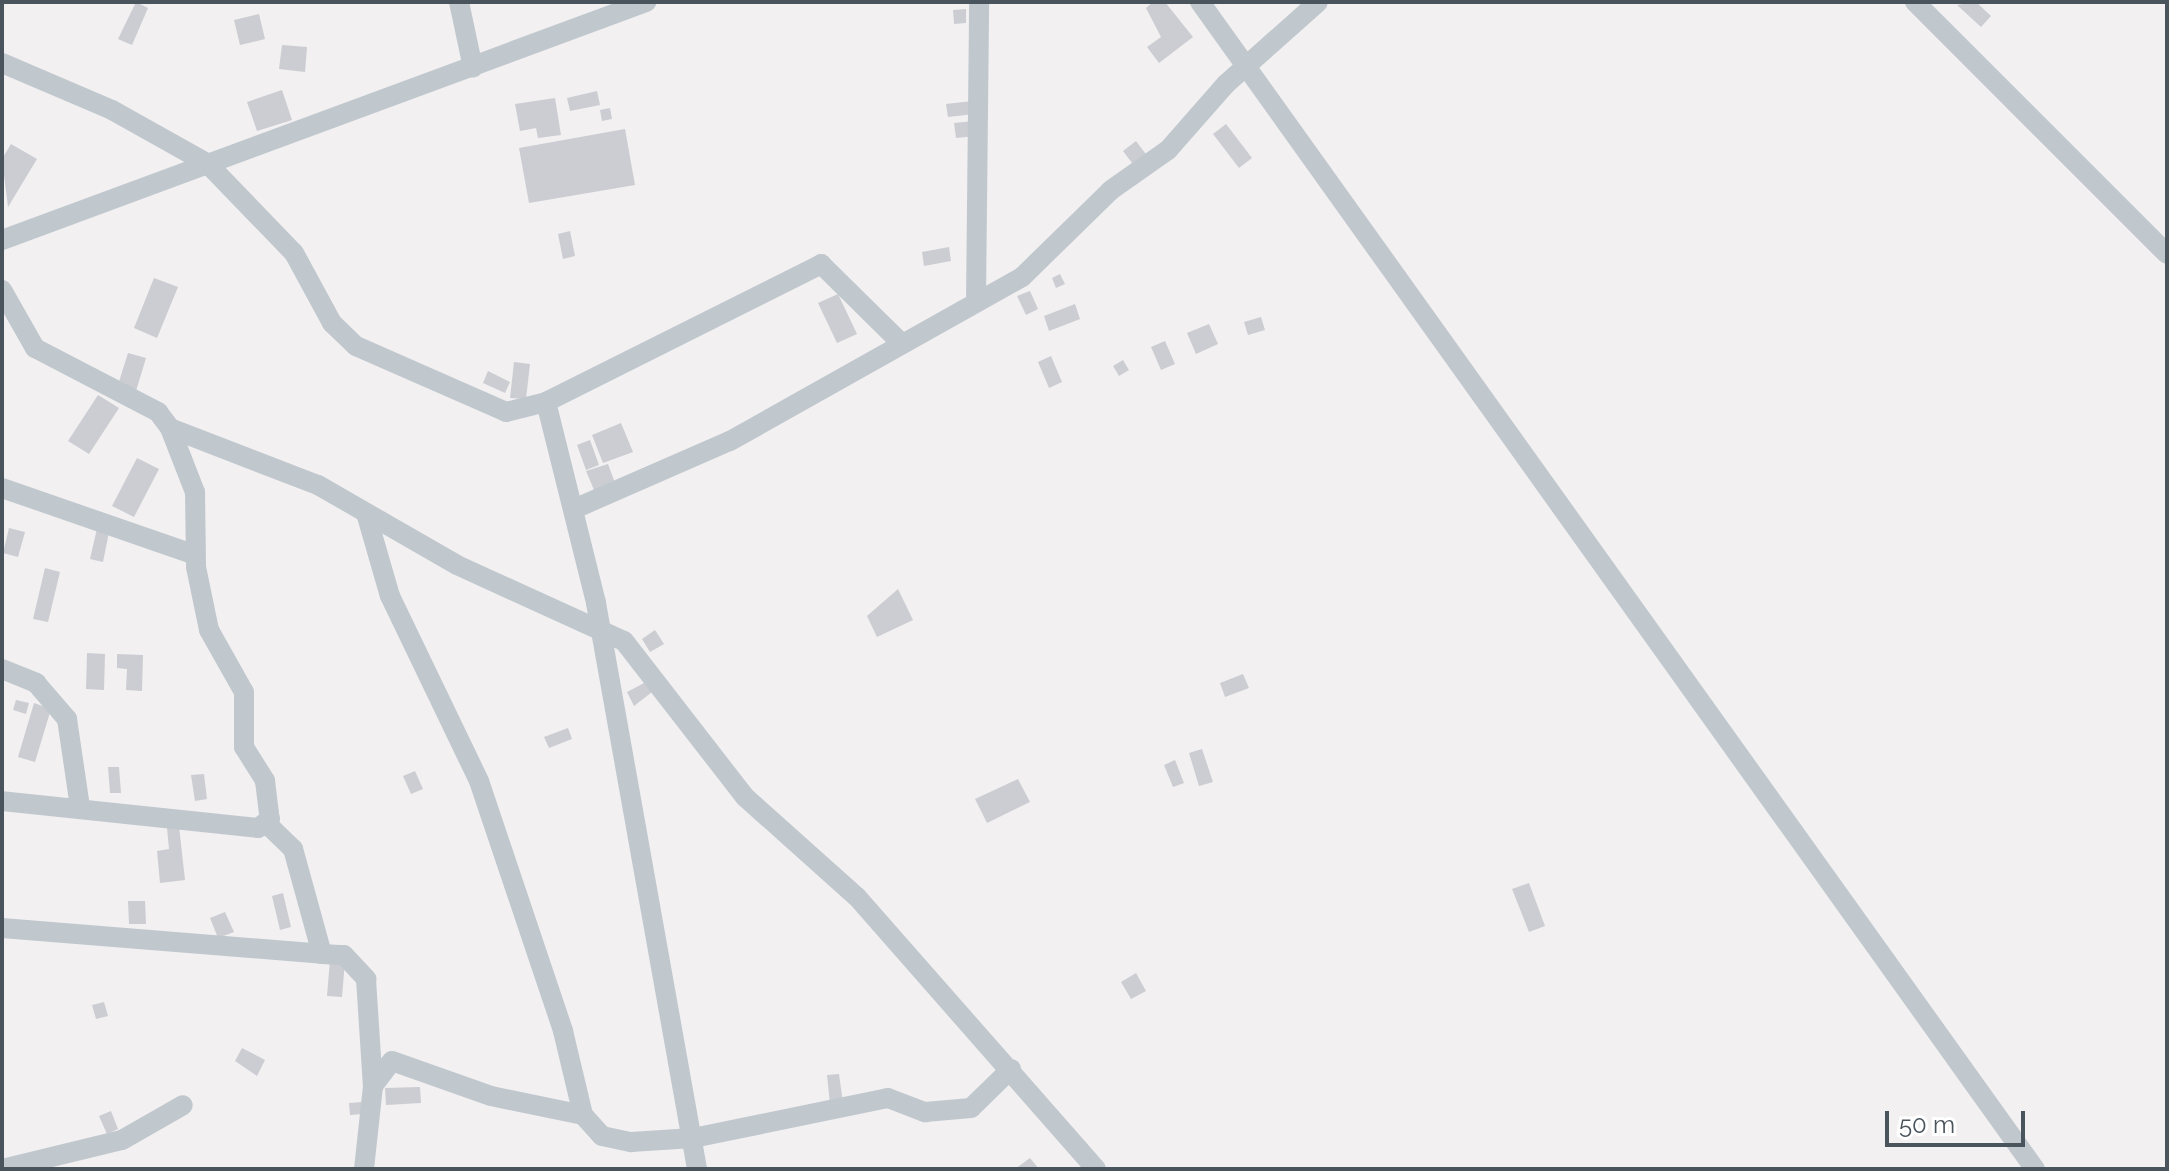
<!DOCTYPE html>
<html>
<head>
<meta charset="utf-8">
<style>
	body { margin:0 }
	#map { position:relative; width:2169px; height:1171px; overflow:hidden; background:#f2f0f1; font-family:Raleway,sans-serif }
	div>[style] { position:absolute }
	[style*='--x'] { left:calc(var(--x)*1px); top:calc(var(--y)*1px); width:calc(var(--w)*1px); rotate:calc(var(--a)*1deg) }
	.building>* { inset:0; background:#cbcdd2 }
	.minor>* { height:20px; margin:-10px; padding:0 10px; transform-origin:10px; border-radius:10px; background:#c0c8ce }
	span { translate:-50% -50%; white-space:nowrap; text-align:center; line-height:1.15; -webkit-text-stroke:7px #fff; paint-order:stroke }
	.frame { position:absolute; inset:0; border:4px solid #4a545c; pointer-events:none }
	.scale { position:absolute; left:1885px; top:1111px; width:140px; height:36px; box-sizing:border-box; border:4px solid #4a545c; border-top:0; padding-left:10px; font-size:24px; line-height:28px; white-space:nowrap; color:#4a545c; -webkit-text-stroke:6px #fff; paint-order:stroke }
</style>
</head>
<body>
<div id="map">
	<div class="building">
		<i style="clip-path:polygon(136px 2px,148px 8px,132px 45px,118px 39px)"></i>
		<i style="clip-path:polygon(1153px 2px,1165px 2px,1193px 37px,1159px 63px,1147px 47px,1161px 37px,1146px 8px)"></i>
		<i style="clip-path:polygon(1976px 2px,1991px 16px,1981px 27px,1957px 5px)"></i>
		<i style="clip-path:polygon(966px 9px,966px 23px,954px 24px,953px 10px)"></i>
		<i style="clip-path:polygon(259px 14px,265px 39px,240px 45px,234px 20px)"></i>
		<i style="clip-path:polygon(282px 45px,307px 47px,305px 72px,279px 69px)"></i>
		<i style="clip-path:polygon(282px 90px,292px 120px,257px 131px,247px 102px)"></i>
		<i style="clip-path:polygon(597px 91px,600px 105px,570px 111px,567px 98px)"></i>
		<i style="clip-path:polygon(555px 98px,561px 135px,538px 138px,536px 128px,520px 131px,515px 104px)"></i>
		<i style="clip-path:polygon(973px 101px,974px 114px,948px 117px,946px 104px)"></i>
		<i style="clip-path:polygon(610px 108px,612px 119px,602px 121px,600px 110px)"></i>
		<i style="clip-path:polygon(974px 121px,976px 136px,956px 138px,954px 123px)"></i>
		<i style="clip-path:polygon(1226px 124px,1252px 158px,1239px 168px,1213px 134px)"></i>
		<i style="clip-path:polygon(625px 129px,635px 185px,529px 203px,519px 148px)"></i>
		<i style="clip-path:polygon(1136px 141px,1148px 157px,1135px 167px,1123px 151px)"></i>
		<i style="clip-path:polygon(11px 144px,37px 159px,8px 207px,2px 159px)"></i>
		<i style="clip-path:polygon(570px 231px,575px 256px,563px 259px,558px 234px)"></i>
		<i style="clip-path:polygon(949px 247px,951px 261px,924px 266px,922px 252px)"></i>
		<i style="clip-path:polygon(1060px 274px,1065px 284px,1056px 288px,1052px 278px)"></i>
		<i style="clip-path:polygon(154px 278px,178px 287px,157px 338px,134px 328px)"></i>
		<i style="clip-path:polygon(1030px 291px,1038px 309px,1026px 315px,1017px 296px)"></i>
		<i style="clip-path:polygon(838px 294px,857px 334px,837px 343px,818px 303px)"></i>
		<i style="clip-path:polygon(1075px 304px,1080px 319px,1049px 331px,1044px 316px)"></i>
		<i style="clip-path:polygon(1261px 317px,1265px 330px,1248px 335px,1244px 322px)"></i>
		<i style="clip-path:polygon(1209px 324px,1218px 344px,1196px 354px,1187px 333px)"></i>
		<i style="clip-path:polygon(1165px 341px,1175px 364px,1161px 370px,1151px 347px)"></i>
		<i style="clip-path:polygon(128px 353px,146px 358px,136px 391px,118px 385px)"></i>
		<i style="clip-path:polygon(1051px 356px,1062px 382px,1049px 388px,1038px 362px)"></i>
		<i style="clip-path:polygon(1123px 360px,1129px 370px,1119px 376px,1113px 366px)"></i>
		<i style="clip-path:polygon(514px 362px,530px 364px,526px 399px,510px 398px)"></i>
		<i style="clip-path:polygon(488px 371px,510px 382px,505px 393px,483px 383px)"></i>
		<i style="clip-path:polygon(98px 395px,119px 408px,89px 454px,68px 441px)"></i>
		<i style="clip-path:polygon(621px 423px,633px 452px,603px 463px,592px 435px)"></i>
		<i style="clip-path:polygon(590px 440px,599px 465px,586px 470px,577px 445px)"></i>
		<i style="clip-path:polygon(137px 458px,159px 469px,134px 517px,112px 506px)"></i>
		<i style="clip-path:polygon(608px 464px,615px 483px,594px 490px,586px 471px)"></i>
		<i style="clip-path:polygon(98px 524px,110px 527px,103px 562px,90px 559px)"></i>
		<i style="clip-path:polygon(9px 528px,25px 532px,18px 557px,3px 553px)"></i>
		<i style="clip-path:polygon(45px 568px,60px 572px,48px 622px,33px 619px)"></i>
		<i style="clip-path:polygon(898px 589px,913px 620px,877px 637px,867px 616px)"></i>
		<i style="clip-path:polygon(655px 630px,664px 644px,650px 652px,642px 639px)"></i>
		<i style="clip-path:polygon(87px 653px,105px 654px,104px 690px,86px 689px)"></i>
		<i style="clip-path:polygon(117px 654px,143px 655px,142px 691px,126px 690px,127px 669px,117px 668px)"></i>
		<i style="clip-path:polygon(1243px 674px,1249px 688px,1225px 697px,1220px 683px)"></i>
		<i style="clip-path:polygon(646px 682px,652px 692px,634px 706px,627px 692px)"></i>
		<i style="clip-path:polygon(16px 700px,29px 703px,26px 714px,13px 710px)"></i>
		<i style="clip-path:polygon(34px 703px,51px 709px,35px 762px,18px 757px)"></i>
		<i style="clip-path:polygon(568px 728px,572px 739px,549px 748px,544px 737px)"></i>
		<i style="clip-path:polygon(1202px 749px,1213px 782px,1199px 786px,1189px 753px)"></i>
		<i style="clip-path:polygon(1175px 760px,1184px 783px,1173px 787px,1164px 765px)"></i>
		<i style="clip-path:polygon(108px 767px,119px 767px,121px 793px,110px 793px)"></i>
		<i style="clip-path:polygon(415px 771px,423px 789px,411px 794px,403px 776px)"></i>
		<i style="clip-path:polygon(204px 774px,207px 799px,195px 801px,191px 775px)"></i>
		<i style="clip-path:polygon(1018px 779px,1030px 802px,987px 823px,975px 799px)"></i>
		<i style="clip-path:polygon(179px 826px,185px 880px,160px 883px,157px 851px,169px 849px,167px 828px)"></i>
		<i style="clip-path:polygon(1529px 883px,1545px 926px,1529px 932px,1512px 889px)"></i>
		<i style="clip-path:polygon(283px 893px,291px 927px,280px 930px,272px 896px)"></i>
		<i style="clip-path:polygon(128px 901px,145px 901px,146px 924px,129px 924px)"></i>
		<i style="clip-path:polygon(225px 912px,234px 932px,218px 938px,210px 918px)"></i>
		<i style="clip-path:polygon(330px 960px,345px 961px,342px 997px,327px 996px)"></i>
		<i style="clip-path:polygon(1136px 973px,1146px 991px,1131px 999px,1121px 982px)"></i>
		<i style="clip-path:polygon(104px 1002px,108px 1016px,96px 1019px,92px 1005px)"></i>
		<i style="clip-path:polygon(242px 1048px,265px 1060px,257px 1076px,235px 1061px)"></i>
		<i style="clip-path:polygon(839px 1074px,843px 1103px,830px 1104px,827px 1075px)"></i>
		<i style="clip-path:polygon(420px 1087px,421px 1103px,386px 1105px,385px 1088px)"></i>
		<i style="clip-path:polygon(362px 1102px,363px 1114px,350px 1115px,349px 1103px)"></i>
		<i style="clip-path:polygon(111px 1111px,118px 1129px,107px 1134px,99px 1116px)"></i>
		<i style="clip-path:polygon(1030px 1158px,1039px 1169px,1015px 1169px)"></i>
	</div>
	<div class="minor">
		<i style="--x:459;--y:2;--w:67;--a:78"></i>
		<i style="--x:1200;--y:2;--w:1435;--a:54.42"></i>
		<i style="--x:1915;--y:2;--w:356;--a:45"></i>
		<i style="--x:2;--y:63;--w:120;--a:23.1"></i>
		<i style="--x:112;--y:110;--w:109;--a:29.2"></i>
		<i style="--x:207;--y:163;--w:125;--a:46"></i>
		<i style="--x:294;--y:253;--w:80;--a:61.5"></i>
		<i style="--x:332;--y:323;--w:33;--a:44"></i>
		<i style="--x:356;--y:346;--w:164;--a:23.7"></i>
		<i style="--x:506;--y:412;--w:41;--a:-14"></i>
		<i style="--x:546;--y:402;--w:207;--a:76"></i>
		<i style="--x:596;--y:603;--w:575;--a:79.88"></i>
		<i style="--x:2;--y:240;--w:687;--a:-20.28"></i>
		<i style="--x:2;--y:290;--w:67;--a:60.4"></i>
		<i style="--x:35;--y:348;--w:139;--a:27.5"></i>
		<i style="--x:158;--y:412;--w:20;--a:53"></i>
		<i style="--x:170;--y:428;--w:69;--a:68.7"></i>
		<i style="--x:195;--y:492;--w:75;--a:89.2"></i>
		<i style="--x:196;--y:567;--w:64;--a:78.3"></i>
		<i style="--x:209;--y:630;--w:71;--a:60.6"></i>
		<i style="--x:244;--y:692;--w:55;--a:90"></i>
		<i style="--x:244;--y:747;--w:40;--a:58"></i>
		<i style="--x:265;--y:781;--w:38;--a:83"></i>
		<i style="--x:270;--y:819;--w:15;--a:143"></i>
		<i style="--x:258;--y:828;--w:257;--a:-174"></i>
		<i style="--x:976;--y:302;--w:300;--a:-89.4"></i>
		<i style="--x:546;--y:402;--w:308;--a:-26.6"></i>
		<i style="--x:821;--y:264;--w:112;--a:44.6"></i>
		<i style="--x:170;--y:428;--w:159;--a:21.1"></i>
		<i style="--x:318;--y:485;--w:160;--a:29.9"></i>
		<i style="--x:457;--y:565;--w:183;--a:24.5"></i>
		<i style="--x:624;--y:641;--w:197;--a:52.2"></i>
		<i style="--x:745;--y:797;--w:150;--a:41.8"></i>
		<i style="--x:857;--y:897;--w:362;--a:48.7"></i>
		<i style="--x:2;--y:488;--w:204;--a:19.1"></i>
		<i style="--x:574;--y:509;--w:170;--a:-23.6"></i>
		<i style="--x:730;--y:441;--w:335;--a:-29.3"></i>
		<i style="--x:1022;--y:277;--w:124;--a:-44.3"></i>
		<i style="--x:1111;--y:190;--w:70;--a:-35.1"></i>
		<i style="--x:1168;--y:150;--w:88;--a:-48.7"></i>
		<i style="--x:1226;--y:84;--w:123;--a:-41.7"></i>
		<i style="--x:366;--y:513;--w:86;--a:73.9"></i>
		<i style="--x:390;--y:596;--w:205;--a:64.3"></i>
		<i style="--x:479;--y:781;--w:264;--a:71.4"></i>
		<i style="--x:563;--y:1031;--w:86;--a:76.6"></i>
		<i style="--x:583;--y:1115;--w:28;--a:48"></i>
		<i style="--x:602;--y:1136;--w:30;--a:12"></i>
		<i style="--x:631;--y:1142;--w:62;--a:-3.7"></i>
		<i style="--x:693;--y:1138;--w:199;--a:-11.6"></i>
		<i style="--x:888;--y:1098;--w:40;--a:21"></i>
		<i style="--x:925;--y:1112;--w:46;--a:-5"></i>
		<i style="--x:971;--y:1108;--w:56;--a:-44.3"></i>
		<i style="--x:2;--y:669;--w:37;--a:22"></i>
		<i style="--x:36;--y:683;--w:48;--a:49.3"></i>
		<i style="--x:67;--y:719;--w:89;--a:81.6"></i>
		<i style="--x:2;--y:928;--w:321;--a:4.6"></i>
		<i style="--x:322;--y:954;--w:109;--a:-105.4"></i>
		<i style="--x:293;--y:849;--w:35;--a:-136"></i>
		<i style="--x:322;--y:954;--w:22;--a:3"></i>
		<i style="--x:344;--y:955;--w:33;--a:47"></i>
		<i style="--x:366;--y:979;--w:107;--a:86.3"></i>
		<i style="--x:373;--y:1086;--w:31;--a:-53"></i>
		<i style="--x:392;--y:1061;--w:105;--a:19.5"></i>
		<i style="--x:491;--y:1096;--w:94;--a:11.7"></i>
		<i style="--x:2;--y:1169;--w:123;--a:-13.6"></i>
		<i style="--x:122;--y:1140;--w:70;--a:-29.8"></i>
		<i style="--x:364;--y:1169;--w:83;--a:-83.8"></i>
	</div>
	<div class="frame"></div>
	<div class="scale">50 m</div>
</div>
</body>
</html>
